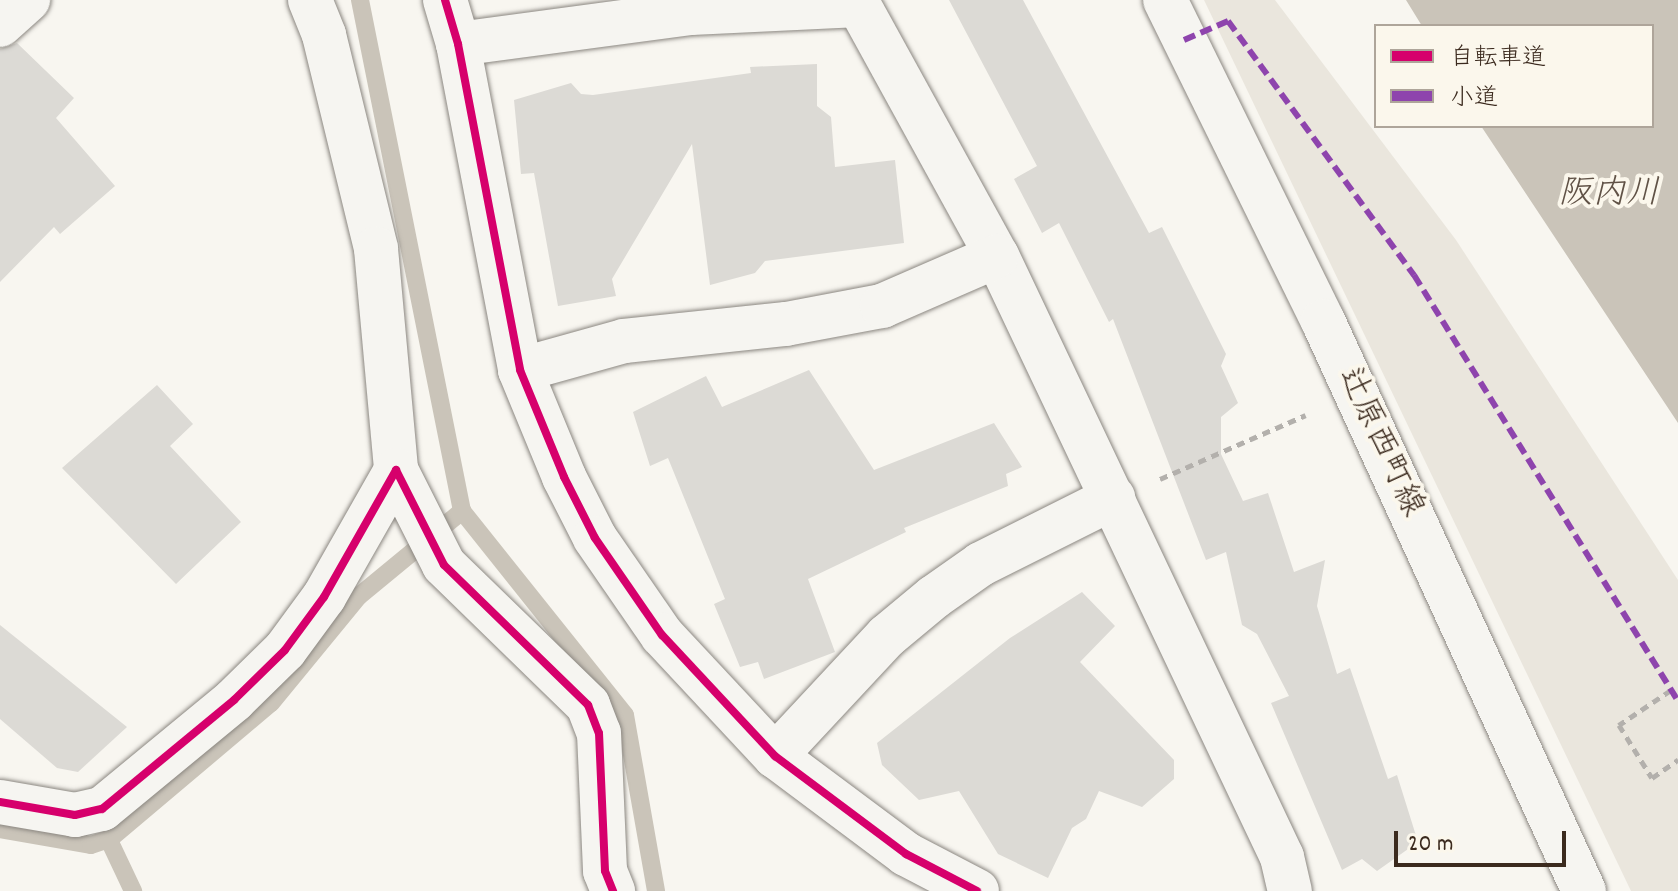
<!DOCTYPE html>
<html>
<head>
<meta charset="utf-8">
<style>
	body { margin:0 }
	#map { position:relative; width:1678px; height:891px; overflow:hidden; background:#f8f6f0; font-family:Dekko,"Klee One",sans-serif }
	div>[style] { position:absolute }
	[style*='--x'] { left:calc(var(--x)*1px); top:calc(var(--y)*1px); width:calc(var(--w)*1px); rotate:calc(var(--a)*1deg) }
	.green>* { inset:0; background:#eae6dd }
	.water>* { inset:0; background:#cac4b9 }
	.stream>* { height:18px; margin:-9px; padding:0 9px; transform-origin:9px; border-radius:9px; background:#cac4b9 }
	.building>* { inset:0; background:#dcdad5 }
	.path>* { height:5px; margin-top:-2.5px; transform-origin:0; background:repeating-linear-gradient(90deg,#b3b0ac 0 8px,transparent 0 14px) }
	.roads { filter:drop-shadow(0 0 2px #8b8781) drop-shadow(0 0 2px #8b8781) }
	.street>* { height:44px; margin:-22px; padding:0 22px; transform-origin:22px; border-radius:22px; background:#f6f5f1 }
	.secondary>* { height:44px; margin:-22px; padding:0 22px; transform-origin:22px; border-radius:22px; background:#f6f5f1 }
	.quiet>* { height:6px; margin-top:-3px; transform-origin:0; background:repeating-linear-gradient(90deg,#8e44ad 0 12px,transparent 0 18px) }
	.cycleway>* { height:8px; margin:-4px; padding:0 4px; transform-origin:4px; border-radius:4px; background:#d6006c }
	span { translate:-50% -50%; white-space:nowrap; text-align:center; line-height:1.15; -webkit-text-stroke:8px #fbf7ec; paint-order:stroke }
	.street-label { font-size:32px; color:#3b2a1e }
	.water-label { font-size:34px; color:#605246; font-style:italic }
	.legend { position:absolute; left:1374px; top:24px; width:280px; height:104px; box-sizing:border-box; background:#fbf7ec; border:2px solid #aea59a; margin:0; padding:10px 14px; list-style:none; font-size:24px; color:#3b2a1e }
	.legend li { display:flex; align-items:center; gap:16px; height:40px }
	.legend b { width:40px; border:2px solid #aea59a }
	.scale { position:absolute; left:1394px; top:831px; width:172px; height:36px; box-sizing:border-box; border:4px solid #3b2a1e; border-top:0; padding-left:10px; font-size:24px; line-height:28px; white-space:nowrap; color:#3b2a1e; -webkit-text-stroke:6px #fbf7ec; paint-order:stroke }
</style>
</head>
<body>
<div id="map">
	<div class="green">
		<i style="clip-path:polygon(1204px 0,1275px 0,1456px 240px,1678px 580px,1678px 891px,1631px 891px)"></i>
	</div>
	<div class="water">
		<i style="clip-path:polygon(1406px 0,1678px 0,1678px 423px,1481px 126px,1652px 126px,1652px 26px,1422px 26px)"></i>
	</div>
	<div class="stream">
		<i style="--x:360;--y:0;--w:521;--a:78.71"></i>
		<i style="--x:462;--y:511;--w:261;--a:51.4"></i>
		<i style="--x:625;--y:715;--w:179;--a:80"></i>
		<i style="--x:0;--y:829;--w:92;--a:10"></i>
		<i style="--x:91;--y:845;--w:21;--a:-19"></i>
		<i style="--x:111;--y:838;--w:209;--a:-40.2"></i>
		<i style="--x:271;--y:703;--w:139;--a:-50.6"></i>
		<i style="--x:359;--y:596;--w:134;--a:-39.5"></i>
		<i style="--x:108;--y:838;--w:59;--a:64.7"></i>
	</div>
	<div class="building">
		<i style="clip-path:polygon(949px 0,1023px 0,1149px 233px,1162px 227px,1226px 354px,1221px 366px,1238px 403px,1221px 417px,1221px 454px,1243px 501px,1268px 493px,1294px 572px,1325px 560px,1317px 606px,1337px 674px,1350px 668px,1388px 779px,1397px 775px,1418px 842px,1377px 871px,1362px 859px,1342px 870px,1271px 703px,1289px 696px,1257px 634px,1242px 625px,1226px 552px,1206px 560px,1113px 319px,1109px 322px,1059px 223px,1042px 233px,1014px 179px,1037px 166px)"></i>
		<i style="clip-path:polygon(17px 43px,74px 98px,56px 118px,115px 186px,60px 234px,54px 227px,0 282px,0 49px)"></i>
		<i style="clip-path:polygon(817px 64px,817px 106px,831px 117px,835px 167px,895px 160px,904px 243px,765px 261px,755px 273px,710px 285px,692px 144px,612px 279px,616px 296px,558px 306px,534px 173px,521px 174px,514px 100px,571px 83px,581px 94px,593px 95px,751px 73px,750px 67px)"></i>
		<i style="clip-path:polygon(809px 370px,874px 470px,994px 423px,1022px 467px,1006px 474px,1008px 486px,904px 528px,906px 532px,808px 579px,835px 652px,764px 679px,758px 662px,740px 667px,714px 604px,725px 599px,668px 458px,650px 466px,633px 412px,706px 376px,722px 407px)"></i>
		<i style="clip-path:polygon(157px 385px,193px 424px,170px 446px,241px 522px,176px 584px,62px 468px)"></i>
		<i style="clip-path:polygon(1082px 592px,1115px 626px,1080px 662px,1174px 760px,1174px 779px,1142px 807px,1099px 791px,1086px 819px,1072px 828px,1048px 878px,998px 854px,959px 791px,919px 800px,882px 765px,877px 743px,1010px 638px)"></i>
		<i style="clip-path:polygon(0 625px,127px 727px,78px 772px,57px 768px,0 719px)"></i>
	</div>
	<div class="path">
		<i style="--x:1160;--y:479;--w:159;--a:-23.7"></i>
		<i style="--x:1671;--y:690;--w:63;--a:146.1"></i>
		<i style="--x:1619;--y:725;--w:62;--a:58.1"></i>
		<i style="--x:1652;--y:778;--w:32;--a:-35"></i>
	</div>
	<div class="roads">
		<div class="street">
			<i style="--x:310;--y:0;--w:38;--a:68"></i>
			<i style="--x:324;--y:35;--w:220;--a:76.3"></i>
			<i style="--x:376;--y:249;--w:222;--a:84.8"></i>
			<i style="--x:445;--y:0;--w:46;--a:73.5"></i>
			<i style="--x:458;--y:44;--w:332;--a:79.2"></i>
			<i style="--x:520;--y:370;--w:116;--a:67.6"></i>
			<i style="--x:564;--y:477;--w:68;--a:63.1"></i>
			<i style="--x:595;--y:538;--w:118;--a:55.4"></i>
			<i style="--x:662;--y:635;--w:166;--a:47"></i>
			<i style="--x:775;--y:756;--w:164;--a:36.8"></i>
			<i style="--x:906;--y:854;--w:80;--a:27.5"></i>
			<i style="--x:856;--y:0;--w:292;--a:61.2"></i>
			<i style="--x:997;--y:256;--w:665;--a:64.63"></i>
			<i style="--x:1282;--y:857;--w:35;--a:77"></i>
			<i style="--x:0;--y:25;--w:38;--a:-42"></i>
			<i style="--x:458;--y:44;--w:235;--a:-7.6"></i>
			<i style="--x:691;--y:13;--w:168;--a:-2.7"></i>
			<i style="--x:520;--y:370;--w:108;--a:-15.6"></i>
			<i style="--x:624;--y:341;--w:163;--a:-6"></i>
			<i style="--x:786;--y:324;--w:98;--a:-10.6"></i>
			<i style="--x:882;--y:306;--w:125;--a:-23.5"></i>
			<i style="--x:775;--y:756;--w:164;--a:-47"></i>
			<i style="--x:887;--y:636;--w:61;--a:-39.7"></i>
			<i style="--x:934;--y:597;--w:57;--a:-35.1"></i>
			<i style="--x:981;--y:564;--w:148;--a:-26.6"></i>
			<i style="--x:0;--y:802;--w:76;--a:9.8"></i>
			<i style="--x:75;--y:815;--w:28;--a:-13"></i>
			<i style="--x:102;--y:809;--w:171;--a:-39.5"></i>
			<i style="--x:234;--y:700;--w:71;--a:-44.4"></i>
			<i style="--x:285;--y:650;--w:66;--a:-53.7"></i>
			<i style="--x:324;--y:597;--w:146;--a:-60.4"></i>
			<i style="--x:396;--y:470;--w:106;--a:63.2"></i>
			<i style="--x:444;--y:565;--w:201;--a:44.2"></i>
			<i style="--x:588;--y:705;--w:30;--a:69"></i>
			<i style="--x:599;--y:733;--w:138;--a:87.5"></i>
			<i style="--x:605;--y:871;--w:22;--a:68"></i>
		</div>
		<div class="secondary">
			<i style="--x:1165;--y:0;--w:358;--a:63.8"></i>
			<i style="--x:1323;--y:321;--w:627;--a:65.4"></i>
		</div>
	</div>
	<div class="quiet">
		<i style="--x:1184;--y:40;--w:48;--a:-23.4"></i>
		<i style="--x:1228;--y:21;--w:315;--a:53.8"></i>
		<i style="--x:1414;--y:275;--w:501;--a:58.21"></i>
	</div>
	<div class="cycleway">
		<i style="--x:445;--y:0;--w:46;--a:73.5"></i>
		<i style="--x:458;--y:44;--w:332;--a:79.2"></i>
		<i style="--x:520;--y:370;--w:116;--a:67.6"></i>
		<i style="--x:564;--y:477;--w:68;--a:63.1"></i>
		<i style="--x:595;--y:538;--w:118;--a:55.4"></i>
		<i style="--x:662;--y:635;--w:166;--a:47"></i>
		<i style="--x:775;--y:756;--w:164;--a:36.8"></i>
		<i style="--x:906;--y:854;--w:80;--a:27.5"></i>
		<i style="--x:0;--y:802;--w:76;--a:9.8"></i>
		<i style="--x:75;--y:815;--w:28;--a:-13"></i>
		<i style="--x:102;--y:809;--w:171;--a:-39.5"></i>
		<i style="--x:234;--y:700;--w:71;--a:-44.4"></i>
		<i style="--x:285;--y:650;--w:66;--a:-53.7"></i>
		<i style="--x:324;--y:597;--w:146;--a:-60.4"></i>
		<i style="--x:396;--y:470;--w:106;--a:63.2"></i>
		<i style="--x:444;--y:565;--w:201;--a:44.2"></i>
		<i style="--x:588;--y:705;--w:30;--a:69"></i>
		<i style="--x:599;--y:733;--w:138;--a:87.5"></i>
		<i style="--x:605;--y:871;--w:22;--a:68"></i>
	</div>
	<div class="street-label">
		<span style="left:1379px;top:443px;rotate:65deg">辻原西町線</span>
	</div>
	<div class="water-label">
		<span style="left:1609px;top:196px">阪内川</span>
	</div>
	<ul class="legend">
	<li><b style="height:10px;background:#d6006c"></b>自転車道</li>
	<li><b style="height:10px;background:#8e44ad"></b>小道</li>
	</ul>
	<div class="scale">20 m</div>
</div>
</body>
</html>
